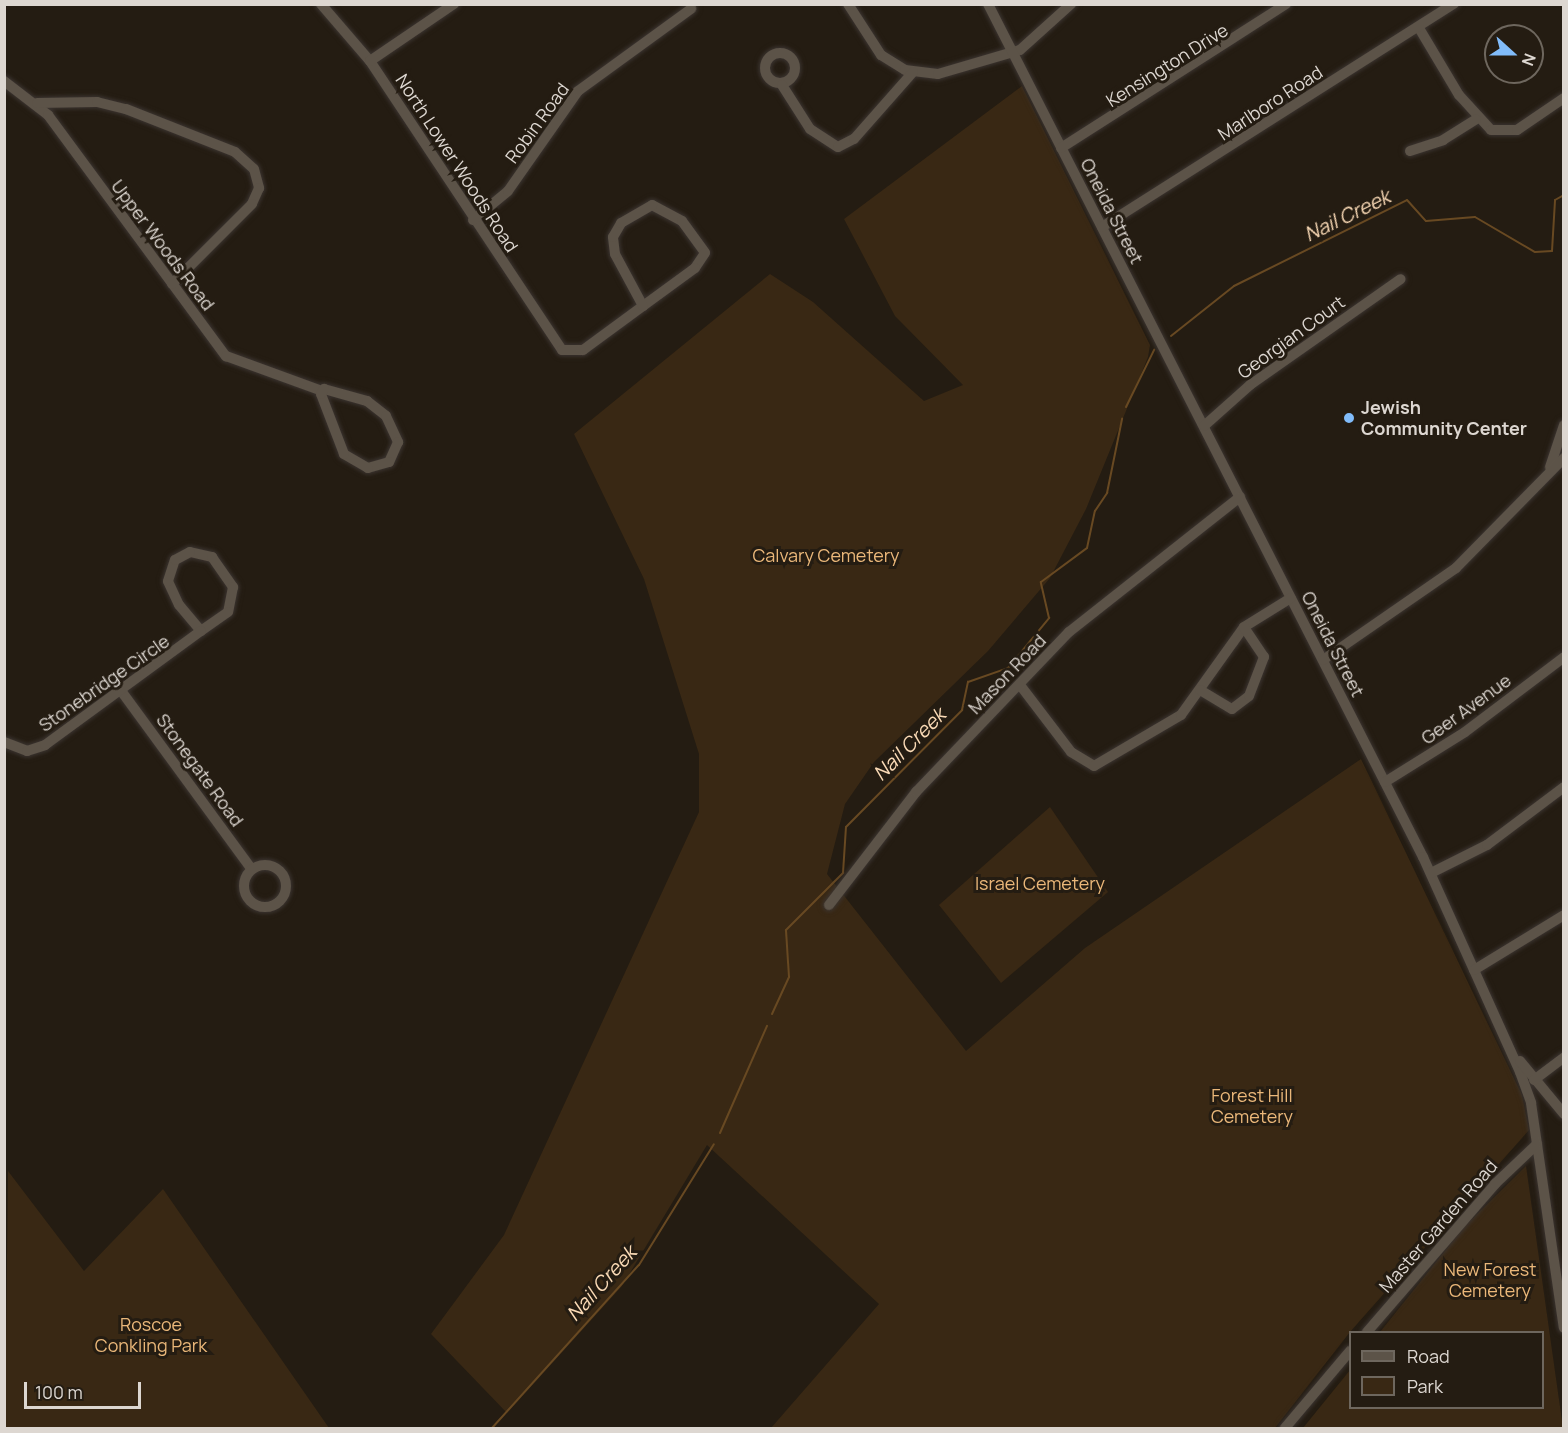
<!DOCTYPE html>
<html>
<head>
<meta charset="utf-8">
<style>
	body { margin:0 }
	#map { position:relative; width:1568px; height:1433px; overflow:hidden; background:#241c12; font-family:Manrope,sans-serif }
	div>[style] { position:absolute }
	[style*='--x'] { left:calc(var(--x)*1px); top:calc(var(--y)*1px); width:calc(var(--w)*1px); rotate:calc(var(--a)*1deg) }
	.green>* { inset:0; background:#392814 }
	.stream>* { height:2px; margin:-1px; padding:0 1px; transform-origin:1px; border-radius:1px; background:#684922 }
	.roads { filter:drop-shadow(0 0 2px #3b3430) drop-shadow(0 0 2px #3b3430) }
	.minor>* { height:10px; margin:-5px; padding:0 5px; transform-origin:5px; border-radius:5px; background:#5c5348 }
	.minor>.ring { margin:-5px; padding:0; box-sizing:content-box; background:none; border:10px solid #5c5348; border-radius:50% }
	.dots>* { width:16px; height:16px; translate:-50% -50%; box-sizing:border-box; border:3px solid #241c12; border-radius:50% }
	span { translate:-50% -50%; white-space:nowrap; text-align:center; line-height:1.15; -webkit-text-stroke:6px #241c12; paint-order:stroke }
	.street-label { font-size:18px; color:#ddd7d1 }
	.poi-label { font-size:18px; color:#ddd7d1; font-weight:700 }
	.left { translate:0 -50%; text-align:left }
	.park-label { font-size:18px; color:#eab779 }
	.water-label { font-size:20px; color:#fadab6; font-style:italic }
	.frame { position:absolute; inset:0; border:6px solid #ddd7d1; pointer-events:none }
	.legend { position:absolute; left:1349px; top:1331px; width:195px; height:78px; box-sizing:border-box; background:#241c12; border:2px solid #6e675e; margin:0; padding:8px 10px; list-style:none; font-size:18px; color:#ddd7d1 }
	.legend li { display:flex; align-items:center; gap:12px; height:30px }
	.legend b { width:30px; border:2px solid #6e675e }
	.north { position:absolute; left:1484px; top:24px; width:60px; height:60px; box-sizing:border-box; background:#241c12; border:2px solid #6e675e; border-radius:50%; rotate:111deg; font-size:16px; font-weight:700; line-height:24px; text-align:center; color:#ddd7d1 }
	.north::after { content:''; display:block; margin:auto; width:21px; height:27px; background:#81bcfa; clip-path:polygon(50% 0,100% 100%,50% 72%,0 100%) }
	.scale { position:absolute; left:24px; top:1382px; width:117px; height:27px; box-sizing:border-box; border:3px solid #ddd7d1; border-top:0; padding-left:8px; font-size:18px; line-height:21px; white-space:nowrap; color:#ddd7d1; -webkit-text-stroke:4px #241c12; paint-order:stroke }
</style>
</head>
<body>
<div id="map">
	<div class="green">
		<i style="clip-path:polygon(1022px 86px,1150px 345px,1148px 357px,1086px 509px,1050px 578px,988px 651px,874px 762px,845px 804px,827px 874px,966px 1051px,1085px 948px,1361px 759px,1522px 1095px,1529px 1130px,1350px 1332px,1275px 1428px,771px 1428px,879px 1304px,707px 1145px,622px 1286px,507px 1413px,431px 1334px,504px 1235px,699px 812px,699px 754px,644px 579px,574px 434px,770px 274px,813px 302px,924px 401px,963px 385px,895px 316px,844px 219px)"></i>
		<i style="clip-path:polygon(1050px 807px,1108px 892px,1001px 983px,939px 905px)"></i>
		<i style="clip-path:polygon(1526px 1166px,1563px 1428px,1303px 1428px,1350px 1370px,1350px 1408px,1542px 1408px,1542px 1332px,1380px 1332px,1465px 1226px)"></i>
		<i style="clip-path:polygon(8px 1171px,84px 1271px,163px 1189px,329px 1428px,5px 1428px)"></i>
	</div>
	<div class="stream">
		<i style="--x:1171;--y:336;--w:80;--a:-38.4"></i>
		<i style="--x:1234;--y:286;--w:193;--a:-26.4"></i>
		<i style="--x:1407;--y:200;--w:28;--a:48"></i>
		<i style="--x:1426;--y:221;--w:49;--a:-4.7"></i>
		<i style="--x:1475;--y:217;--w:69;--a:30.3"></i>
		<i style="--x:1535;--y:252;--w:17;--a:-3"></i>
		<i style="--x:1552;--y:251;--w:51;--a:-86.6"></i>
		<i style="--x:1555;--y:200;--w:10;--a:-29"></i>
		<i style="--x:1126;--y:407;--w:64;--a:-63.8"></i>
		<i style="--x:772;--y:1014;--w:41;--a:-65.3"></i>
		<i style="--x:789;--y:977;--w:47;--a:-93.7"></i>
		<i style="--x:786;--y:930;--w:81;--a:-45"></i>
		<i style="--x:843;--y:873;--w:46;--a:-86.3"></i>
		<i style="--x:846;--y:827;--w:165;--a:-45.2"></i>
		<i style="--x:962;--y:710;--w:29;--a:-78"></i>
		<i style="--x:968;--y:682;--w:42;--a:-19.3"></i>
		<i style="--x:1008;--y:668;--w:65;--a:-50.6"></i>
		<i style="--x:1049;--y:618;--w:37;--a:-103"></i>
		<i style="--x:1041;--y:582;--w:57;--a:-36.5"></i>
		<i style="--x:1087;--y:548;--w:38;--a:-78"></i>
		<i style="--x:1095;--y:511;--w:22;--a:-56"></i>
		<i style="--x:1107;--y:493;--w:76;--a:-78.5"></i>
		<i style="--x:720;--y:1133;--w:117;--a:-66.3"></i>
		<i style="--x:492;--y:1428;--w:219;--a:-48"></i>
		<i style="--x:639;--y:1265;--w:142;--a:-58.2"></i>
	</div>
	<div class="roads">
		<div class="minor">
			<i style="--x:321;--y:4;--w:75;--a:49.3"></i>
			<i style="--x:370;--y:61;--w:347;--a:56.4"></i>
			<i style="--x:562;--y:350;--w:21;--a:0"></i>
			<i style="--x:583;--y:350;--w:74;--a:-36.3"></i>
			<i style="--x:848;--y:4;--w:61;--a:57.1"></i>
			<i style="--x:881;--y:55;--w:28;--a:32"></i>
			<i style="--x:905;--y:70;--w:33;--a:7"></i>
			<i style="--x:938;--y:74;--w:85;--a:-16.3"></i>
			<i style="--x:1020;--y:50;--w:69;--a:-42"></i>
			<i style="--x:988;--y:4;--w:958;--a:62.98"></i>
			<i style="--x:1423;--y:857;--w:236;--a:65.7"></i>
			<i style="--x:1520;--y:1072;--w:33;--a:70"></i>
			<i style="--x:1531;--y:1103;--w:227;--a:81.7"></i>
			<i style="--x:1419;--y:28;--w:78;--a:59.2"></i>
			<i style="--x:1459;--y:95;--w:47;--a:47.6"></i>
			<i style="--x:1491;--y:130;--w:26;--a:0"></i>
			<i style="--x:1517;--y:130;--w:57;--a:-34.2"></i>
			<i class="ring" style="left:765px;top:53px;width:20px;height:20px"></i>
			<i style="--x:370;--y:61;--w:102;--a:-34.2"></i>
			<i style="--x:4;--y:81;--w:56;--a:37.7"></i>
			<i style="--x:48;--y:115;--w:300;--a:53.6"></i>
			<i style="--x:226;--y:356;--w:102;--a:20"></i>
			<i style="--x:782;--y:85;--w:52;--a:57.5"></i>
			<i style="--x:810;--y:129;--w:33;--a:33"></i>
			<i style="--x:838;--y:147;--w:18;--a:-27"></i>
			<i style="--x:854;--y:139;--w:89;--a:-48.6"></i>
			<i style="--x:37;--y:103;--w:60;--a:-1"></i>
			<i style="--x:97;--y:102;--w:30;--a:14"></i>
			<i style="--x:126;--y:109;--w:117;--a:21.5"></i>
			<i style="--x:235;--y:152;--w:25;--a:42"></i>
			<i style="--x:254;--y:169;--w:20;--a:75"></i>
			<i style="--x:259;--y:188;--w:17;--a:114"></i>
			<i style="--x:252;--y:204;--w:113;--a:135"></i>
			<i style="--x:1061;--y:148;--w:267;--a:-32.6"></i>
			<i style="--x:1410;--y:151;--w:35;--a:-18"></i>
			<i style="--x:1443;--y:140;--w:39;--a:-32"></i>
			<i style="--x:652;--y:205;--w:34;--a:28"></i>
			<i style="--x:682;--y:221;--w:39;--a:54"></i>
			<i style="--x:705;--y:253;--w:18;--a:124"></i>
			<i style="--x:695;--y:268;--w:64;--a:143.8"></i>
			<i style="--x:643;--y:306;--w:59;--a:-118.3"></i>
			<i style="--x:615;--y:254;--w:17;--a:-97"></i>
			<i style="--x:613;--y:237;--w:16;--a:-60"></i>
			<i style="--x:621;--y:223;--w:36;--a:-30"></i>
			<i style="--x:473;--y:220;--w:45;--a:-39.6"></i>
			<i style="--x:508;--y:191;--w:122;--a:-55"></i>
			<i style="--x:578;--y:91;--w:140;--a:-36"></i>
			<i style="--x:1102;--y:227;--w:417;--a:-32.4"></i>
			<i style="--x:324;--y:389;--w:45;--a:15.6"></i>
			<i style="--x:367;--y:401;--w:24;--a:38"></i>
			<i style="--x:386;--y:416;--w:29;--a:65"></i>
			<i style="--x:398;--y:442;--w:22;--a:114"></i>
			<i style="--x:389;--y:462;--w:22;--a:164"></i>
			<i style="--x:368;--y:468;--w:28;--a:-150"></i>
			<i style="--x:344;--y:454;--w:64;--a:-111"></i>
			<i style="--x:321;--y:394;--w:6;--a:-59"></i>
			<i style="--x:1204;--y:426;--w:62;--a:-41.7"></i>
			<i style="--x:1250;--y:385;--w:184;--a:-35.1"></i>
			<i style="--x:1550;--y:467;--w:44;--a:-71.6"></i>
			<i style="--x:190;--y:552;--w:23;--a:13"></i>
			<i style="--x:212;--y:557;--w:37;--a:55"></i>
			<i style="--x:233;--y:587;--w:25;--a:101"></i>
			<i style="--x:228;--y:612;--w:33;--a:145"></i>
			<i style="--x:201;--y:631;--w:34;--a:-130"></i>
			<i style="--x:179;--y:605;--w:26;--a:-115"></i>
			<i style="--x:168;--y:581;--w:22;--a:-72"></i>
			<i style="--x:175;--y:560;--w:17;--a:-28"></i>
			<i style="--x:1323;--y:660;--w:162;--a:-34.7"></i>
			<i style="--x:1456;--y:568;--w:154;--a:-45.5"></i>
			<i style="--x:1020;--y:685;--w:84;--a:52.7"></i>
			<i style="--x:1071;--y:752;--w:27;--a:31"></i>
			<i style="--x:1094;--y:766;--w:101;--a:-30.4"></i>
			<i style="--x:1181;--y:715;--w:108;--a:-54.4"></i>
			<i style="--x:1244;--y:627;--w:55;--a:-31.7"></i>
			<i style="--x:1200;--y:690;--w:37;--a:31"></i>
			<i style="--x:1232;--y:709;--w:21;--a:-37"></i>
			<i style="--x:1249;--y:696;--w:42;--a:-69"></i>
			<i style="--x:1264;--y:657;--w:36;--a:-124"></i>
			<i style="--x:122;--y:692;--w:218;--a:53.8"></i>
			<i style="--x:4;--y:742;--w:25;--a:21"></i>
			<i style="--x:27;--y:751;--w:19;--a:-18"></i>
			<i style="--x:45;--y:745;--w:193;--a:-36.2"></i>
			<i style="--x:1385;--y:782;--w:94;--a:-32"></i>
			<i style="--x:1465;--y:732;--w:124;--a:-37.1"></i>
			<i class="ring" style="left:244px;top:865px;width:32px;height:32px"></i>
			<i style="--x:1431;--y:873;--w:63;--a:-26.6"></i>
			<i style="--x:1487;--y:845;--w:96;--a:-37"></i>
			<i style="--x:829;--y:905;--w:143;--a:-52.4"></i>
			<i style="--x:916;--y:792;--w:221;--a:-46.3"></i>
			<i style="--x:1069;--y:632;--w:218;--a:-38.3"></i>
			<i style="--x:1474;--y:970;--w:105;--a:-31.4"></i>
			<i style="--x:1520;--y:1061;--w:69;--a:50.3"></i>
			<i style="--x:1534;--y:1080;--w:38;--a:-37"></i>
			<i style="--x:1367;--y:1332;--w:196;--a:-49.1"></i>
			<i style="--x:1495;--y:1184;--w:58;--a:-43.6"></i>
			<i style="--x:1285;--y:1428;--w:101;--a:-49.8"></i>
		</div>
	</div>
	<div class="dots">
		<i style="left:1349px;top:418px;background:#81bcfa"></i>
	</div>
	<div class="street-label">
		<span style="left:1167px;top:65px;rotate:-32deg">Kensington Drive</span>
		<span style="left:1270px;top:103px;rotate:-33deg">Marlboro Road</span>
		<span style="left:537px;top:123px;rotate:-54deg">Robin Road</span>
		<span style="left:457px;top:163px;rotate:57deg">North Lower Woods Road</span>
		<span style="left:1112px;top:211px;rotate:63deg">Oneida Street</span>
		<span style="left:163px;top:245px;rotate:53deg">Upper Woods Road</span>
		<span style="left:1291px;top:337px;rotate:-36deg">Georgian Court</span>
		<span style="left:1333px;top:644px;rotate:63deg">Oneida Street</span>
		<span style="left:1007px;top:674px;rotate:-46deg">Mason Road</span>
		<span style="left:104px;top:683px;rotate:-35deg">Stonebridge Circle</span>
		<span style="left:1466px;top:709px;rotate:-36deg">Geer Avenue</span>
		<span style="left:200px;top:770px;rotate:54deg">Stonegate Road</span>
		<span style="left:1438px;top:1226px;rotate:-49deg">Master Garden Road</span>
	</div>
	<div class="poi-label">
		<span class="left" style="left:1361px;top:418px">Jewish<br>Community Center</span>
	</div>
	<div class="park-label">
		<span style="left:826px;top:555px">Calvary Cemetery</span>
		<span style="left:1040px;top:883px">Israel Cemetery</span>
		<span style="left:1252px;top:1106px">Forest Hill<br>Cemetery</span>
		<span style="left:1490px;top:1280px">New Forest<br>Cemetery</span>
		<span style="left:151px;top:1335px">Roscoe<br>Conkling Park</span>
	</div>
	<div class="water-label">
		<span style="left:1347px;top:215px;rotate:-26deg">Nail Creek</span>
		<span style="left:909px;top:744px;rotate:-45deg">Nail Creek</span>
		<span style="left:601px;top:1283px;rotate:-48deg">Nail Creek</span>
	</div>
	<div class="frame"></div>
	<ul class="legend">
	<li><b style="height:8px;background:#5c5348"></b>Road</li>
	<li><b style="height:16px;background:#392814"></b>Park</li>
	</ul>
	<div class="north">N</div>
	<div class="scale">100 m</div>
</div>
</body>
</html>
